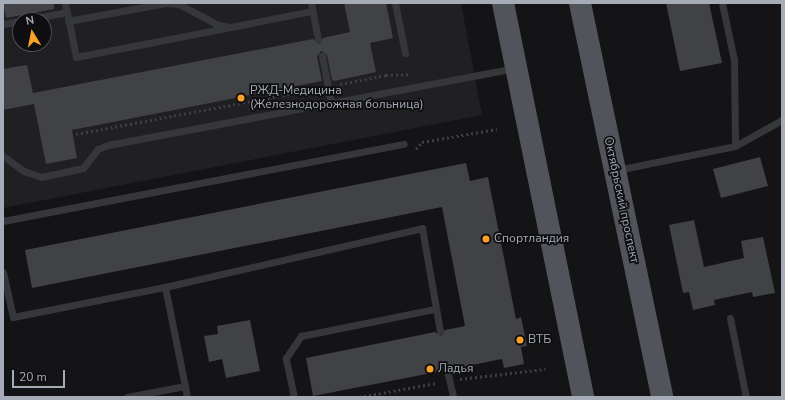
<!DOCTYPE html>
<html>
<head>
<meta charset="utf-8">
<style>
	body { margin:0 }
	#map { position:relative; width:785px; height:400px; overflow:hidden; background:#141416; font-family:"Nunito Sans",sans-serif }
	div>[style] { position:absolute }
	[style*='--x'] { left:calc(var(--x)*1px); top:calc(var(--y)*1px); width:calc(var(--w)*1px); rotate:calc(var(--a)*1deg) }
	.built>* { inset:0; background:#202023 }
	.building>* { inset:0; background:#404246 }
	.path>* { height:2.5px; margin-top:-1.25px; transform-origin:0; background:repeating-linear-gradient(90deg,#3b3e42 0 2px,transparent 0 5px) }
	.service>* { height:7px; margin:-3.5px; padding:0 3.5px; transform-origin:3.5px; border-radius:3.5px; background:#35373b }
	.primary>* { height:22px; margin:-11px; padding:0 11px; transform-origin:11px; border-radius:11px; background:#51545b }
	.dots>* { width:11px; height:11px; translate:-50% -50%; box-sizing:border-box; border:2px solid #0f0f11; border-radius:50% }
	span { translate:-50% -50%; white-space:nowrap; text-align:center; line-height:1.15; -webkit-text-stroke:3.5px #0f0f11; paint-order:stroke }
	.poi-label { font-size:12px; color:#a5acb7 }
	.left { translate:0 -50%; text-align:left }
	.street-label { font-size:12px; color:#a5acb7 }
	.frame { position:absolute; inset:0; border:4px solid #a5acb7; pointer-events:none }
	.north { position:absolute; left:12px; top:12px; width:40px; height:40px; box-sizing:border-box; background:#0f0f11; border:1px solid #4b4e53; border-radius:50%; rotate:350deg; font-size:11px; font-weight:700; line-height:16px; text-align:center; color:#a5acb7 }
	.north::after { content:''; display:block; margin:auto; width:14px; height:18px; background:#fba127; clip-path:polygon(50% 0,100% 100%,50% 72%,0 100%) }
	.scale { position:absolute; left:12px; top:370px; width:53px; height:18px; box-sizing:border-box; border:2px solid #a5acb7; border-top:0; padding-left:5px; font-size:12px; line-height:14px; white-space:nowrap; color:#a5acb7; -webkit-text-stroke:3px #0f0f11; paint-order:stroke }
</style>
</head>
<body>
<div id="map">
	<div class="built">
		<i style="clip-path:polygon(evenodd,3px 3px,461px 3px,482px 115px,3px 208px,3px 3px,20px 20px,44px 20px,44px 44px,20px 44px,20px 20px)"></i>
	</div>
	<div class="building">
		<i style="clip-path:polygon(3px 3px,54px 3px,54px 9px,6px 18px)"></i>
		<i style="clip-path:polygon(344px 3px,386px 3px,393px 38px,370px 43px,376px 72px,334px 81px,332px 80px,327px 55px,321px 51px,317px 57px,322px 81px,72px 130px,77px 158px,46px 164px,34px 104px,3px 110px,3px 69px,27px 65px,33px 93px,313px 39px,319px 44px,323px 38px,350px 32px)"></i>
		<i style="clip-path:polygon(666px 3px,709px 3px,722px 63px,680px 71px)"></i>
		<i style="clip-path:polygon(760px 157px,768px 186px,721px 198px,713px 169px)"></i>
		<i style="clip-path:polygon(466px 163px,470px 181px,488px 177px,516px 319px,521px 317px,527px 346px,521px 347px,524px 364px,504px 368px,502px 359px,452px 369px,446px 365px,442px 371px,313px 396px,306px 358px,435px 332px,441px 336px,445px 330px,465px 326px,442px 207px,32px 288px,25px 250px)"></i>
		<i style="clip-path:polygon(694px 220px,704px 267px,744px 258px,741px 241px,763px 237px,775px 293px,753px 297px,752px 292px,714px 300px,715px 305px,693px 310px,689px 292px,683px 293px,669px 225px)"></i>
		<i style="clip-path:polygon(250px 320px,260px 371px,226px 378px,222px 359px,209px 362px,204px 336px,218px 334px,217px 326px)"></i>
	</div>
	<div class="path">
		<i style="--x:340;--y:84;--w:47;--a:-11.1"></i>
		<i style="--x:386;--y:75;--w:24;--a:-2"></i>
		<i style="--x:76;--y:134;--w:244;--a:-10.6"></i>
		<i style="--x:416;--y:149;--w:9;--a:-49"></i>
		<i style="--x:422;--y:142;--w:76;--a:-9.8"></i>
		<i style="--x:460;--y:379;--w:86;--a:-6.7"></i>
		<i style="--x:359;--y:397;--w:79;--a:-10.2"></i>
	</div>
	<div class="service">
		<i style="--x:311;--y:3;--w:37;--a:79"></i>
		<i style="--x:395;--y:3;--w:51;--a:78.7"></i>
		<i style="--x:722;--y:3;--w:58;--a:78.1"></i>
		<i style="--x:734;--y:60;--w:86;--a:89.3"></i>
		<i style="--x:67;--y:12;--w:46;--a:78.7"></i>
		<i style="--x:76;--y:57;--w:154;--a:-10.9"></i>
		<i style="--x:26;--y:20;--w:42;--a:-11"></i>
		<i style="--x:67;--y:12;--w:9;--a:-103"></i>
		<i style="--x:68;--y:21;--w:99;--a:-10.5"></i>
		<i style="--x:165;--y:3;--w:14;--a:4"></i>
		<i style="--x:179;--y:4;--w:44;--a:28.3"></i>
		<i style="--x:218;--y:25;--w:13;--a:9"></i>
		<i style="--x:231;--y:27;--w:83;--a:-11.2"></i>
		<i style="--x:3;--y:24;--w:17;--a:-10"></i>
		<i style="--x:322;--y:56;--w:48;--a:79.2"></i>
		<i style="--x:3;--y:156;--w:26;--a:36"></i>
		<i style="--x:24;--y:171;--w:18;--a:19"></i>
		<i style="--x:41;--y:177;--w:43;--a:-12.1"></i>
		<i style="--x:83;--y:168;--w:24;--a:-52"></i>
		<i style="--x:98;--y:149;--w:11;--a:-22"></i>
		<i style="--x:108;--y:145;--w:414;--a:-10.7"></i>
		<i style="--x:617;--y:170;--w:120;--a:-11.5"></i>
		<i style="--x:735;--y:146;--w:54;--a:-29"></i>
		<i style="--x:3;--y:221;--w:408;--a:-10.9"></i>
		<i style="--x:3;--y:272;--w:46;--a:77.5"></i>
		<i style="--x:13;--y:317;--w:155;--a:-11.2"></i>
		<i style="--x:165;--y:287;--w:101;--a:78.6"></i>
		<i style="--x:165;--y:287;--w:264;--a:-12.9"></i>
		<i style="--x:422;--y:228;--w:105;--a:80.1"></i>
		<i style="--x:730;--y:318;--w:81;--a:78.6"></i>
		<i style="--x:447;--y:370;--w:28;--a:77"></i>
		<i style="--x:127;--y:397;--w:59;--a:-10.7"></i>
		<i style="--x:185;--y:386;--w:11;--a:80"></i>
		<i style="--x:294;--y:397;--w:40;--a:-102"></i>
		<i style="--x:286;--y:358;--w:27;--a:-56"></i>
		<i style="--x:301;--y:336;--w:137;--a:-11.4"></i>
	</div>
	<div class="primary">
		<i style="--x:503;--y:3;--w:402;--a:78.5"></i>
		<i style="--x:580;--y:3;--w:402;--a:78.2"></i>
	</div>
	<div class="dots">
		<i style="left:241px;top:98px;background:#fba127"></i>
		<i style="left:486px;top:239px;background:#fba127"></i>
		<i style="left:520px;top:340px;background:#fba127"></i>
		<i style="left:430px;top:369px;background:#fba127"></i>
	</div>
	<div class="poi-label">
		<span class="left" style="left:250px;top:98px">РЖД-Медицина<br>(Железнодорожная больница)</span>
		<span class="left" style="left:494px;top:239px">Спортландия</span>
		<span class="left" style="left:528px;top:340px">ВТБ</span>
		<span class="left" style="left:438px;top:369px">Ладья</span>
	</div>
	<div class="street-label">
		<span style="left:621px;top:200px;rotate:78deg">Октябрьский проспект</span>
	</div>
	<div class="frame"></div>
	<div class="north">N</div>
	<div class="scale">20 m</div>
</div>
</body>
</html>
